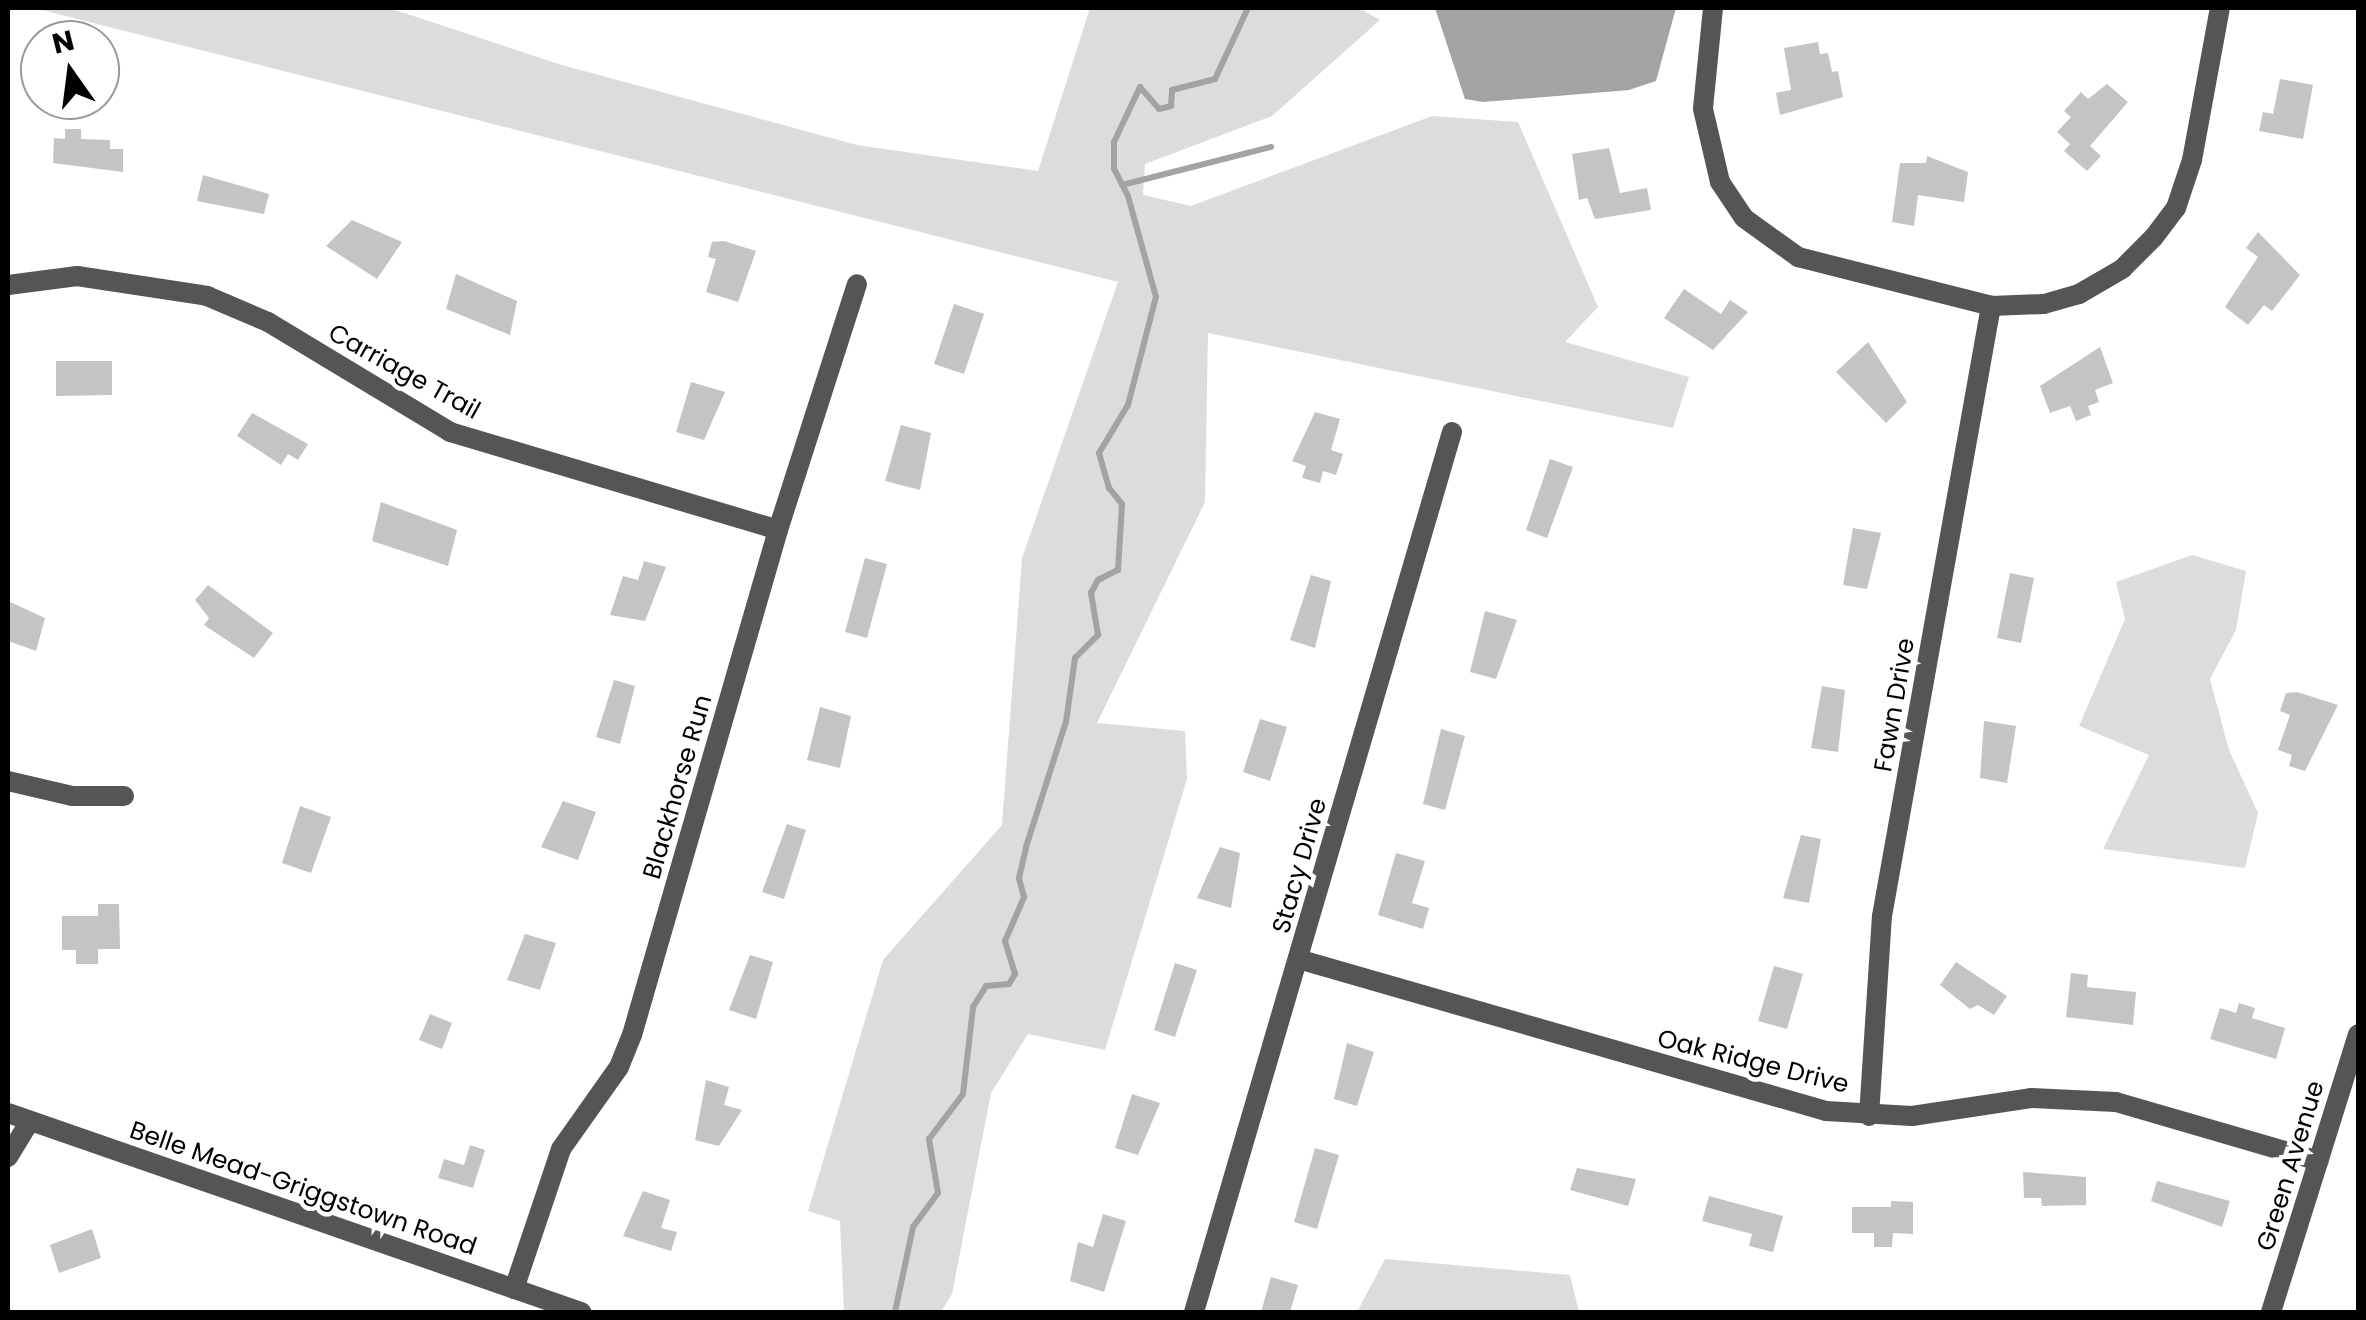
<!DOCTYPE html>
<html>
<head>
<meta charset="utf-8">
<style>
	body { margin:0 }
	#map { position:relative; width:2366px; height:1320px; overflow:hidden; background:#fff; font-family:Poppins,sans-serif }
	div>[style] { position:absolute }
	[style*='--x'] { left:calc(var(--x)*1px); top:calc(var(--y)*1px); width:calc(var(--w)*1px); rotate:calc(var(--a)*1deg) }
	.green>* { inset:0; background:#dcdcdc }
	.water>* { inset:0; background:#a3a3a3 }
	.stream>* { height:6px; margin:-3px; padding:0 3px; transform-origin:3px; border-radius:3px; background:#a3a3a3 }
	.building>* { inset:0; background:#c4c4c4 }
	.minor>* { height:20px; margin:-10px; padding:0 10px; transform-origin:10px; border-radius:10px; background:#555 }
	.tertiary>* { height:20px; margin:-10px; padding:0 10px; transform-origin:10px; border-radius:10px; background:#555 }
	span { translate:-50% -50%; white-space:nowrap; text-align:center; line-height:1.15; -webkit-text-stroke:9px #fff; paint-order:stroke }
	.street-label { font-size:25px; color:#000 }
	.frame { position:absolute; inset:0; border:10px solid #000; pointer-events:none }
	.north { position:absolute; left:20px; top:20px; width:100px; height:100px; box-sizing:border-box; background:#fff; border:2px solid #999; border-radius:50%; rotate:346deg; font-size:28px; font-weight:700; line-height:40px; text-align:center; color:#000 }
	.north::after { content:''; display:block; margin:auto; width:35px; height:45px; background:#000; clip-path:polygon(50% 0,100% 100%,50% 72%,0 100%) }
</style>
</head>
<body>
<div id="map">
	<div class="green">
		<i style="clip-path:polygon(34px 8px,389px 8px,562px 65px,857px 145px,1038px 171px,1090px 8px,1359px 8px,1380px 20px,1272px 116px,1145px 164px,1143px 195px,1191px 206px,1432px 116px,1518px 122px,1598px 307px,1565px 342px,1689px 377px,1673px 428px,1208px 333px,1205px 502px,1097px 723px,1185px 731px,1187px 779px,1105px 1050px,1028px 1034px,991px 1093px,952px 1294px,941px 1312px,844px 1312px,840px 1221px,808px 1211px,883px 960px,1002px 825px,1022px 558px,1118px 282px)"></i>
		<i style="clip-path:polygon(2192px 555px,2246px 571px,2236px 630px,2210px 679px,2229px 750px,2258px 813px,2245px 868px,2103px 849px,2149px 755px,2079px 726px,2125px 619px,2116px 582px)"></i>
		<i style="clip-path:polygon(1385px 1259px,1570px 1275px,1579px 1312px,1357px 1312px)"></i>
	</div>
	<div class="water">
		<i style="clip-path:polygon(1435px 8px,1676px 8px,1656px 81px,1629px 90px,1483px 102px,1465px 99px)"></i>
	</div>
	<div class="stream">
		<i style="--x:1122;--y:185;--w:154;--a:-14.3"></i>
		<i style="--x:895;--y:1312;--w:87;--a:-78"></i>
		<i style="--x:913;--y:1227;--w:42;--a:-53.7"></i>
		<i style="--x:938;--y:1193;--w:55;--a:-99.5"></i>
		<i style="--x:929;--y:1139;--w:56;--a:-52.9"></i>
		<i style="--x:963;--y:1094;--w:88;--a:-83.4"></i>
		<i style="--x:973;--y:1007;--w:25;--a:-58"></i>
		<i style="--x:986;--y:986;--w:23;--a:-5"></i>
		<i style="--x:1009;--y:984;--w:12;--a:-59"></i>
		<i style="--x:1015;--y:974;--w:34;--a:-107"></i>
		<i style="--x:1005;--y:941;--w:48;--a:-66.6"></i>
		<i style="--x:1024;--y:897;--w:20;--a:-105"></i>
		<i style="--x:1019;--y:878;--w:32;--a:-77"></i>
		<i style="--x:1026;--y:847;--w:131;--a:-72.3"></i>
		<i style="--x:1066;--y:722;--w:65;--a:-82"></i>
		<i style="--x:1075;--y:658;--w:33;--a:-45"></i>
		<i style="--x:1098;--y:635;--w:43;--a:-99.5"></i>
		<i style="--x:1091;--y:593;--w:15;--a:-62"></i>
		<i style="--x:1098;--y:580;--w:22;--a:-27"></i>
		<i style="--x:1118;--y:570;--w:66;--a:-86.5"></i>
		<i style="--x:1122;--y:504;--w:21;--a:-129"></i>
		<i style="--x:1109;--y:488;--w:36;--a:-106"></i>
		<i style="--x:1099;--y:453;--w:56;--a:-58.9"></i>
		<i style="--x:1128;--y:405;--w:112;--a:-75.5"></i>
		<i style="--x:1156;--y:297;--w:105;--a:-105.5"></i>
		<i style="--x:1128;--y:196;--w:31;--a:-117"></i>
		<i style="--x:1114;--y:168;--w:26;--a:-90"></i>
		<i style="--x:1114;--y:142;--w:61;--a:-64.7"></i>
		<i style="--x:1140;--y:87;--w:29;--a:49"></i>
		<i style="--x:1159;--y:109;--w:12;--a:-14"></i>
		<i style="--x:1171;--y:106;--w:16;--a:-86"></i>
		<i style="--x:1172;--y:90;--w:44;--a:-14.3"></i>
		<i style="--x:1215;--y:79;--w:78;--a:-65.1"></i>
	</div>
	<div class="building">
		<i style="clip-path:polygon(1818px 42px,1820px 54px,1828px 53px,1832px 72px,1838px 71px,1843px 97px,1780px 115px,1776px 93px,1791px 90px,1784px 48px)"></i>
		<i style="clip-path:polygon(2280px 79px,2313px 85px,2303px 139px,2259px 131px,2263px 112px,2273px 114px)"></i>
		<i style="clip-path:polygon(2107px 84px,2128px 102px,2090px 146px,2101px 156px,2087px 171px,2064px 151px,2070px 144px,2057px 132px,2071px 117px,2064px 111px,2081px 92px,2088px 99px)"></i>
		<i style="clip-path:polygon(65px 129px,81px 129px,81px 139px,110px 140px,110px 149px,123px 149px,123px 172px,53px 163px,54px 138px,65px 139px)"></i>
		<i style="clip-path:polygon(1609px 148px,1620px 193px,1647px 188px,1651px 210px,1595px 219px,1587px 198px,1579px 200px,1572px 154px)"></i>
		<i style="clip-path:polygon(1927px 156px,1968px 172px,1964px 202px,1918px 195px,1914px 226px,1892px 222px,1900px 163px,1926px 163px)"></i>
		<i style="clip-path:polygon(203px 175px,269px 194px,264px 214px,197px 201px)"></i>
		<i style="clip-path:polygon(352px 220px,402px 242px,377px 279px,326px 246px)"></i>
		<i style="clip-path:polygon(2258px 232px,2300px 275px,2272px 311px,2264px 305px,2248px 325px,2225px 307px,2258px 257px,2246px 248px)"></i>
		<i style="clip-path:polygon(724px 241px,756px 251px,738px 302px,706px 292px,716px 259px,708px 257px,712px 242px)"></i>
		<i style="clip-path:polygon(456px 274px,517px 301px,510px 335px,446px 309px)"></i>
		<i style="clip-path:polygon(1684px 289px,1721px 314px,1730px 300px,1748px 312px,1713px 350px,1664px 318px)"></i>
		<i style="clip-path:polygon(954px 304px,984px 314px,964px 374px,934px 364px)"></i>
		<i style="clip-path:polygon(1868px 342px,1907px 402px,1886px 423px,1836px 372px)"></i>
		<i style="clip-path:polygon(2100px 347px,2113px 383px,2095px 390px,2099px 402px,2088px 406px,2091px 415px,2076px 421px,2070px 406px,2050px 413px,2040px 386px)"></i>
		<i style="clip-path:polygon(56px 361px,112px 361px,112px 395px,56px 396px)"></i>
		<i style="clip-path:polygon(691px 382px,725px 392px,704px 440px,676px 432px)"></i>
		<i style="clip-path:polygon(1315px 412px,1340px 419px,1331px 450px,1343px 454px,1336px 475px,1323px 471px,1320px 483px,1302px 478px,1306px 466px,1292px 461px)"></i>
		<i style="clip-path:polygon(252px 413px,308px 444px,298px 460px,288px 454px,281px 465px,237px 436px)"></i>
		<i style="clip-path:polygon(901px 425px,931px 433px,920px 490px,885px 481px)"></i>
		<i style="clip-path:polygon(1550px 459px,1573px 467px,1547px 538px,1526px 530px)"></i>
		<i style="clip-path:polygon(381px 502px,457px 530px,448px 566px,372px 541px)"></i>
		<i style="clip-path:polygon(1853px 528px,1881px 533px,1867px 589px,1843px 585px)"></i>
		<i style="clip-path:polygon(865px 558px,887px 564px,867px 638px,845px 632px)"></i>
		<i style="clip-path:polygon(644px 561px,666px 567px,645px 621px,610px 615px,623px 576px,638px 580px)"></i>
		<i style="clip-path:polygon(2010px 573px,2034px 578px,2021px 643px,1997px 638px)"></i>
		<i style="clip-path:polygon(1311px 575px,1331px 581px,1315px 648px,1290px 640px)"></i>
		<i style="clip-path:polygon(208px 585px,273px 633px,254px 658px,204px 625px,209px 618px,195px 600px)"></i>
		<i style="clip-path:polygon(8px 601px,45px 618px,36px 651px,8px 641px)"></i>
		<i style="clip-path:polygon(1485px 611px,1517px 620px,1496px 679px,1470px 672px)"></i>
		<i style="clip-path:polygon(614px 680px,635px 686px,620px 744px,596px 737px)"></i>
		<i style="clip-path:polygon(1822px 686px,1845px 690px,1838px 752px,1811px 748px)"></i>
		<i style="clip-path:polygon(2297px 692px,2338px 705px,2305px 771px,2289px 766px,2292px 755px,2278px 750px,2290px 715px,2280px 711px,2286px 693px)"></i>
		<i style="clip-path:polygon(820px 707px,851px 716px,840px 768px,807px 760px)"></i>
		<i style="clip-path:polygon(1260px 719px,1287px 727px,1270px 781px,1243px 772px)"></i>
		<i style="clip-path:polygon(1984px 721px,2016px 726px,2007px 783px,1980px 778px)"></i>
		<i style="clip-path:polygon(1441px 729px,1465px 736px,1445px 810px,1423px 804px)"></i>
		<i style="clip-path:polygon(563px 801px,596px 812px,578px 860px,541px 847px)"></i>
		<i style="clip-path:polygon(300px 806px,331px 817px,311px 873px,282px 863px)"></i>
		<i style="clip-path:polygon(787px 824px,806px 830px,784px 899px,762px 892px)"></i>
		<i style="clip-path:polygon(1801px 835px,1821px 839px,1809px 903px,1783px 898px)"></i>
		<i style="clip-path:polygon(1220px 847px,1240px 853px,1231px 908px,1197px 898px)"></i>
		<i style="clip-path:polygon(1396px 853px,1425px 861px,1412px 903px,1429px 908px,1423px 929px,1378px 915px)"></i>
		<i style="clip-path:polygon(98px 904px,119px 904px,120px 949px,98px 949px,98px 964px,76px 964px,76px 950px,62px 950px,62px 916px,98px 916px)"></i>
		<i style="clip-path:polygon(525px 934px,556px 943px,540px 990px,507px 980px)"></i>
		<i style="clip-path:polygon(750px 955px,773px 962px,756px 1019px,729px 1010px)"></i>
		<i style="clip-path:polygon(1956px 962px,2007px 996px,1994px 1015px,1978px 1005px,1970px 1009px,1940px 985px)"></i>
		<i style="clip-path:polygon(1175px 963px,1197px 970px,1175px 1037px,1154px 1030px)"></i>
		<i style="clip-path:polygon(1774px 966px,1803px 974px,1787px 1029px,1758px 1021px)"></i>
		<i style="clip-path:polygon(2071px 973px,2088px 975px,2087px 987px,2136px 992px,2133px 1025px,2066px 1017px)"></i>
		<i style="clip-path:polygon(2239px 1003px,2255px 1008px,2252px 1018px,2285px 1028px,2276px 1059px,2210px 1039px,2220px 1008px,2236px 1013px)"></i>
		<i style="clip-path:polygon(430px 1014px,452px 1023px,442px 1049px,419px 1040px)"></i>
		<i style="clip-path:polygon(1347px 1043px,1374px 1052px,1357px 1106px,1334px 1099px)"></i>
		<i style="clip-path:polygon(706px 1080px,729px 1087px,724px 1105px,742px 1110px,719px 1146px,695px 1140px)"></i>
		<i style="clip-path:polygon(1132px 1094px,1160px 1103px,1138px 1155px,1115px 1148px)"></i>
		<i style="clip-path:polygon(470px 1145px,485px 1150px,473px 1188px,438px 1178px,444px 1159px,464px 1165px)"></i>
		<i style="clip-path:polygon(1315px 1148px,1339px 1155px,1317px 1229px,1294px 1222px)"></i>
		<i style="clip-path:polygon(1577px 1168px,1636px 1179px,1628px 1206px,1570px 1190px)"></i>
		<i style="clip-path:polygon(2023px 1172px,2086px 1177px,2086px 1205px,2042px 1206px,2041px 1198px,2024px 1198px)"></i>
		<i style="clip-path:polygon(2157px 1181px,2230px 1201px,2222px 1227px,2151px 1201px)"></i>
		<i style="clip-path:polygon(643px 1191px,670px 1200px,661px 1228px,677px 1232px,671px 1251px,623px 1236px)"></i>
		<i style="clip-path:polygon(1709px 1196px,1783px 1216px,1773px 1252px,1749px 1246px,1752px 1234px,1702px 1221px)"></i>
		<i style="clip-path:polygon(1891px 1201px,1913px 1202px,1913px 1234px,1893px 1233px,1892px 1247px,1874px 1247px,1874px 1233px,1852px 1233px,1852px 1207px,1891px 1207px)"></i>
		<i style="clip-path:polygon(1103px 1214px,1126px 1221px,1104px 1292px,1070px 1281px,1078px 1242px,1093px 1247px)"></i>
		<i style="clip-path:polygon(92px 1229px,101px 1258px,59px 1273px,50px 1245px)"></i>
		<i style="clip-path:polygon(1271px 1277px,1298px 1285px,1290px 1312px,1261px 1312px)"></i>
	</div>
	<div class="minor">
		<i style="--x:1713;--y:8;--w:101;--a:95.7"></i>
		<i style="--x:1703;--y:109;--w:75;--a:76.9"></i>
		<i style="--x:1720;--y:182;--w:43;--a:56.3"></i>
		<i style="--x:1744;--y:218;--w:67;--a:35.8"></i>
		<i style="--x:1798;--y:257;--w:199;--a:14.2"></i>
		<i style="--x:1991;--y:306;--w:53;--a:-2.2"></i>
		<i style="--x:2044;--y:304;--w:36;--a:-16"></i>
		<i style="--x:2079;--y:294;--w:50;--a:-30.2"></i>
		<i style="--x:2122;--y:269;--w:45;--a:-45"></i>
		<i style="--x:2154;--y:237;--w:36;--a:-53"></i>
		<i style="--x:2176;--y:208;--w:51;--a:-71.6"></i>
		<i style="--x:2192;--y:160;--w:155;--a:-79.6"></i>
		<i style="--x:8;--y:285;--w:70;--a:-7.4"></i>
		<i style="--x:77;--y:276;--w:132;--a:8.7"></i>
		<i style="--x:207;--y:296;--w:66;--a:23.1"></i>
		<i style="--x:268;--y:322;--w:213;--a:31.1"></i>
		<i style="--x:450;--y:432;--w:342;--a:16.6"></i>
		<i style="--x:8;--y:781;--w:66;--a:13.2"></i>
		<i style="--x:72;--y:796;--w:52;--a:0"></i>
		<i style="--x:1298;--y:959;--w:549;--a:16.06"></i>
		<i style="--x:1826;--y:1111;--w:86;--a:3.3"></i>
		<i style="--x:1912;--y:1116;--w:120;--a:-8.6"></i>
		<i style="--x:2031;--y:1098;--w:85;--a:2.7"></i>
		<i style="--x:2116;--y:1102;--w:211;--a:16.2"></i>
		<i style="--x:1869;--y:1116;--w:200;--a:-86.3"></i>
		<i style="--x:1882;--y:916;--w:620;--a:-79.87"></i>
		<i style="--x:514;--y:1289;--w:148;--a:-71.4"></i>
		<i style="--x:561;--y:1149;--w:100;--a:-54.7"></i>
		<i style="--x:619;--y:1067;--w:35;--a:-68"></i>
		<i style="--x:632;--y:1035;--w:526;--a:-73.87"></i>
		<i style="--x:778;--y:530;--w:258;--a:-72.2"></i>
		<i style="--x:1194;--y:1312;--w:917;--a:-73.66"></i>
	</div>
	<div class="tertiary">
		<i style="--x:8;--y:1113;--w:607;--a:19.15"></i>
		<i style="--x:8;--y:1157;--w:42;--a:-58.6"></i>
		<i style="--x:2271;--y:1312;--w:291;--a:-72.6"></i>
	</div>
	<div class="street-label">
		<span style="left:404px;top:372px;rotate:29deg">Carriage Trail</span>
		<span style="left:1895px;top:705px;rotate:-80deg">Fawn Drive</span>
		<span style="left:678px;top:787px;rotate:-74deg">Blackhorse Run</span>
		<span style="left:1300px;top:866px;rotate:-74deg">Stacy Drive</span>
		<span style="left:1753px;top:1062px;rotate:14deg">Oak Ridge Drive</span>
		<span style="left:2291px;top:1166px;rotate:-73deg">Green Avenue</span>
		<span style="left:303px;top:1189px;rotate:19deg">Belle Mead-Griggstown Road</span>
	</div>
	<div class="frame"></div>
	<div class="north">N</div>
</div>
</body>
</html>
